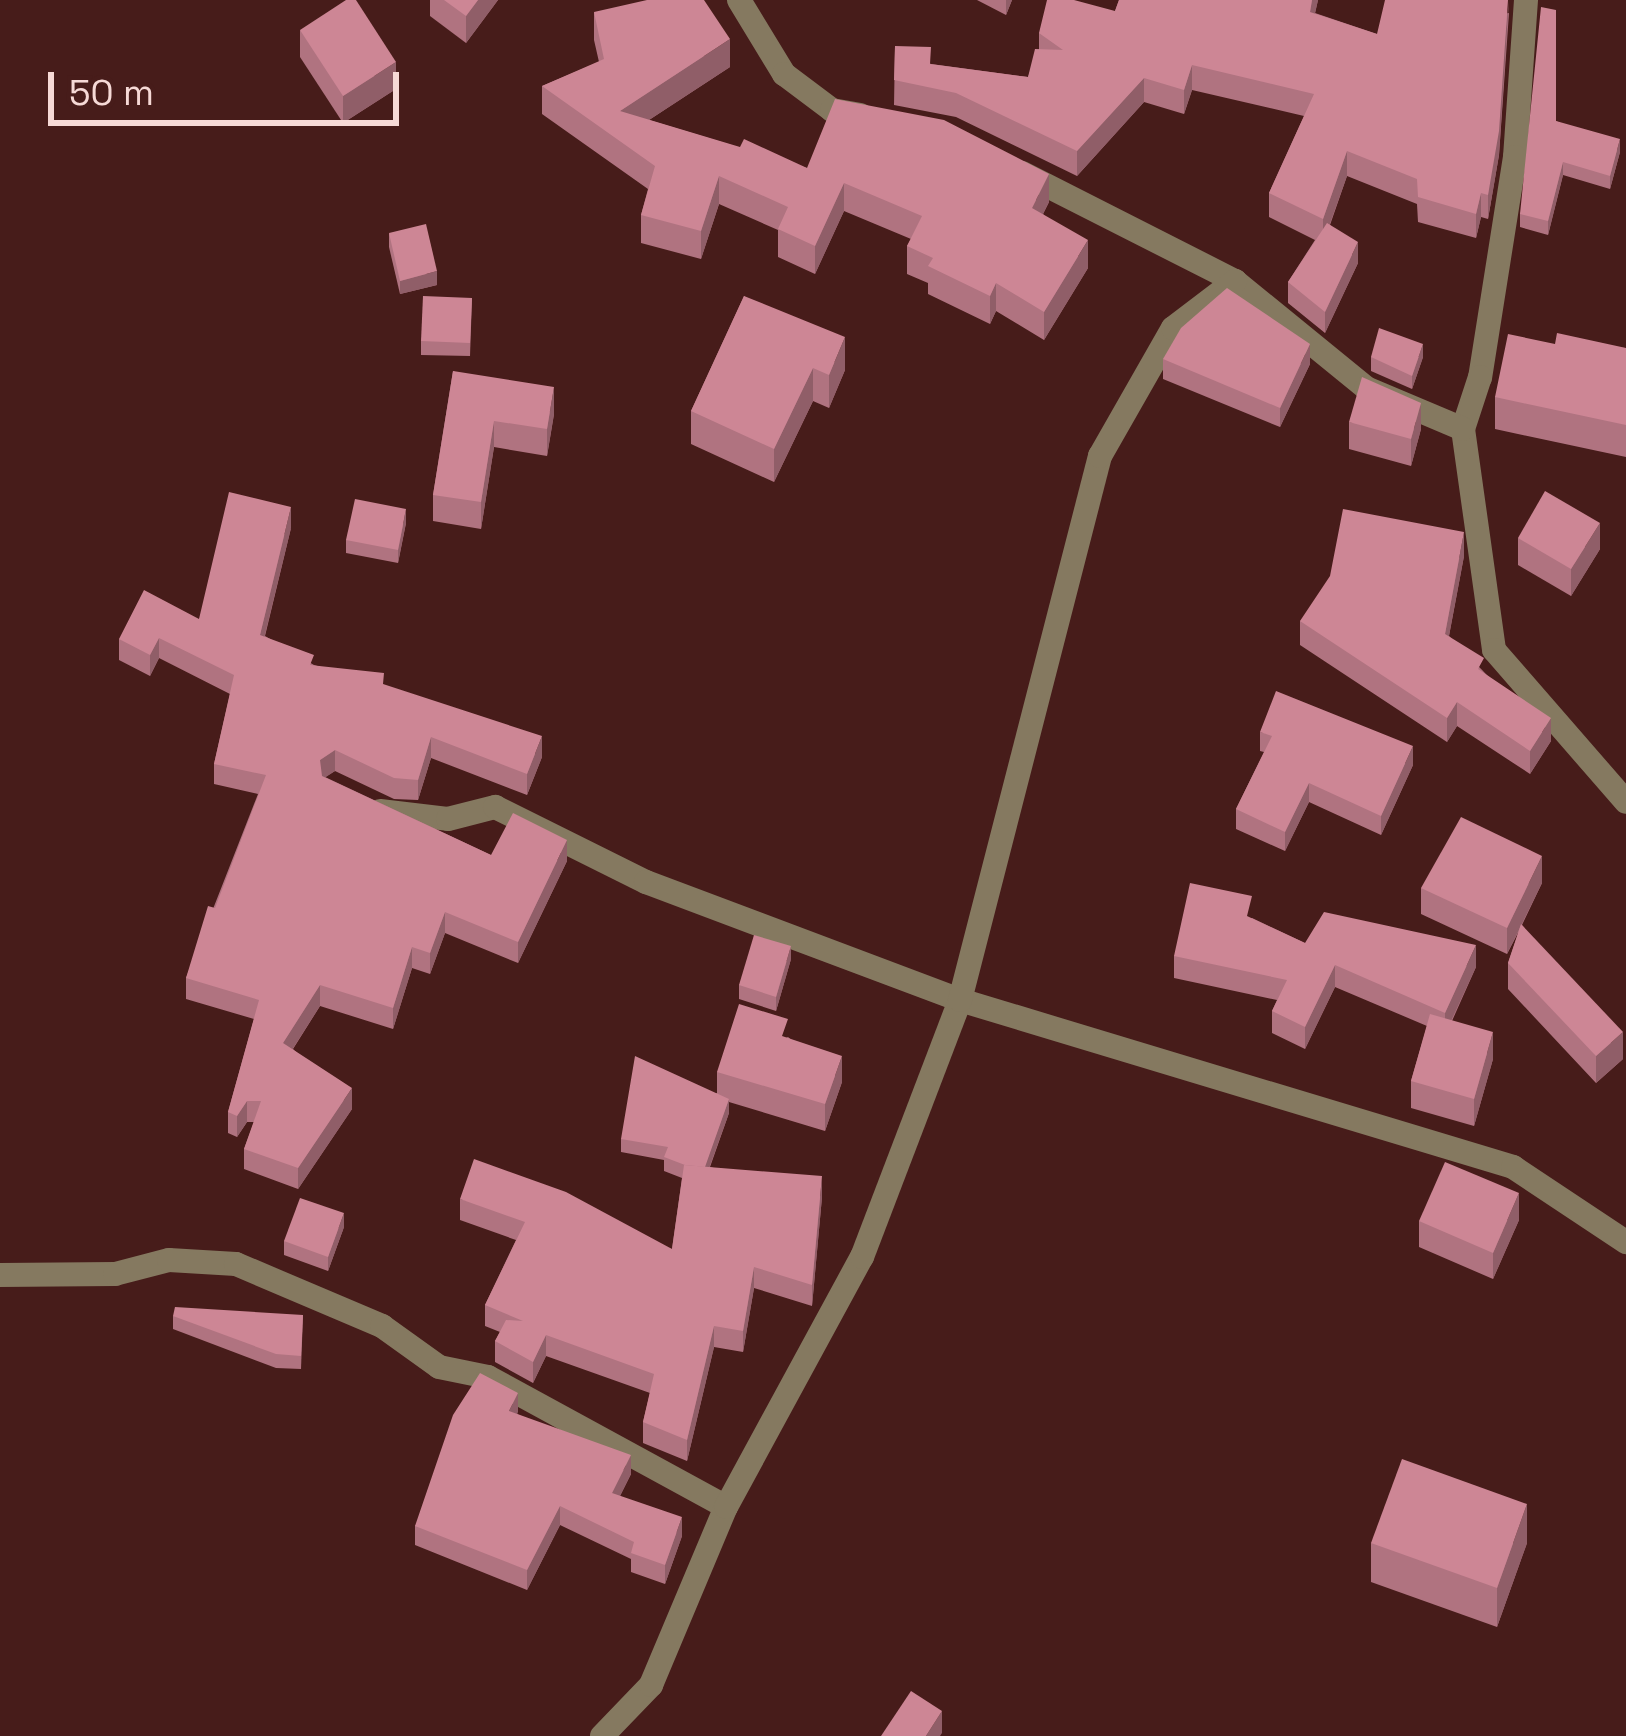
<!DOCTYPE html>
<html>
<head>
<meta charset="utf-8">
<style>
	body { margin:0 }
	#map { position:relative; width:1626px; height:1736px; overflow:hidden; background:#471c1a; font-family:"Space Grotesk",sans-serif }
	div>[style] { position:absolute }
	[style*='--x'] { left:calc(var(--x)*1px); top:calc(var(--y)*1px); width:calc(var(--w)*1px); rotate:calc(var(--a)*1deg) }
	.street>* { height:24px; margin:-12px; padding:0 12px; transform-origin:12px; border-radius:12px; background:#857960 }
	.wall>* { inset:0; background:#b07380 }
	.shaded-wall>* { inset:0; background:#905e68 }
	.building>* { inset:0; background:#cd8695 }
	span { translate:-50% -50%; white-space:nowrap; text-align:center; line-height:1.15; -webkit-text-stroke:12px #471c1a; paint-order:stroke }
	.scale { position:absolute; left:48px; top:72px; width:351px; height:54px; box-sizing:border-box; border:6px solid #f6d9d6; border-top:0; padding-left:15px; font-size:36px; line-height:42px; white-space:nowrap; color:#f6d9d6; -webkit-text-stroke:9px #471c1a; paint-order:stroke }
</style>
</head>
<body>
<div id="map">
	<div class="street">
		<i style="--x:739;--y:0;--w:87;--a:58.7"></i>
		<i style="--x:784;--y:74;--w:60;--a:36.9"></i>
		<i style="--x:832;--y:110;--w:29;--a:10"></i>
		<i style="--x:1526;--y:0;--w:157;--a:94"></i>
		<i style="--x:1515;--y:157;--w:223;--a:99"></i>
		<i style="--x:1480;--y:377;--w:55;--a:108.1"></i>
		<i style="--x:1463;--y:429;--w:223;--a:82"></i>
		<i style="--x:1494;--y:650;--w:201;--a:49"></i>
		<i style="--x:1022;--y:173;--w:239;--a:26.9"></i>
		<i style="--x:1235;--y:281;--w:169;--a:39.2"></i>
		<i style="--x:1366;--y:388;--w:105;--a:22.9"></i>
		<i style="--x:380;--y:811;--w:68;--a:6.7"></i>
		<i style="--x:448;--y:819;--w:49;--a:-14.3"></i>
		<i style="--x:495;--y:807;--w:169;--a:26.4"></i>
		<i style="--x:646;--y:882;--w:335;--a:20.6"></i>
		<i style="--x:960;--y:1000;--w:578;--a:16.8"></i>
		<i style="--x:1513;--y:1167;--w:136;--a:33.6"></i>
		<i style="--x:0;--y:1275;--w:115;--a:-0.5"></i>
		<i style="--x:115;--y:1274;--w:56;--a:-14.5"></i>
		<i style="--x:169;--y:1260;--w:67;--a:3.4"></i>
		<i style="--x:236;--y:1264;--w:159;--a:23"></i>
		<i style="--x:382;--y:1326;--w:70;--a:35.7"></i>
		<i style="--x:439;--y:1367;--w:50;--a:11.5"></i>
		<i style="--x:488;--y:1377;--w:271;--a:28.6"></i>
		<i style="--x:602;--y:1736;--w:71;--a:-46.1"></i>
		<i style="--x:651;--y:1685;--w:193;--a:-67.2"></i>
		<i style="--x:726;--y:1507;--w:285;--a:-61.5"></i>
		<i style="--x:862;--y:1257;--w:275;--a:-69.1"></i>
		<i style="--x:960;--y:1000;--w:562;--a:-75.57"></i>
		<i style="--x:1100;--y:456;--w:147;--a:-60.3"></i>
		<i style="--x:1173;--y:328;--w:78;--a:-37.2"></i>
	</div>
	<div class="wall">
		<i style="clip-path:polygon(430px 0,498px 0,466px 43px,430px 16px)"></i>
		<i style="clip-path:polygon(977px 0,1012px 0,1006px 15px)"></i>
		<i style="clip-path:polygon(1119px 0,1318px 0,1315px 13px,1377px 34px,1509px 13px,1499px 155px,1488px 219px,1481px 217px,1476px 238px,1418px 222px,1417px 204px,1347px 176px,1330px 225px,1358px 263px,1325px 333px,1288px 303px,1288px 282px,1315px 240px,1269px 217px,1269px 193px,1304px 116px,1192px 90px,1184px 114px,1144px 102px,1077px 176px,956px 117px,894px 105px,895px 46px,931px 64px,1028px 77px,1039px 49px,1039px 33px,1115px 11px)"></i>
		<i style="clip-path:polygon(594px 12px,730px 67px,649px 120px,807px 168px,1049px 202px,1043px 214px,1088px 268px,1044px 340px,996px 311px,990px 324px,928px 294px,928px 283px,907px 274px,907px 246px,911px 239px,844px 211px,815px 274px,778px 257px,778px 230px,719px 204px,701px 259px,641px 243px,641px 215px,648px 189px,542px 114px,542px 86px,599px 62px,594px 40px)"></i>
		<i style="clip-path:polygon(300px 30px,396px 89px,343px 123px,300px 57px)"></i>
		<i style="clip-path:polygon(1556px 121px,1620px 152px,1610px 189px,1563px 175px,1548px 235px,1520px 227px,1520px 214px)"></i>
		<i style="clip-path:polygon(389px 233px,437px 285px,400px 294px,389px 247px)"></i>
		<i style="clip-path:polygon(744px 296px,845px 370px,829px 408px,813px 401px,774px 482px,691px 444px,691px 411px)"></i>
		<i style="clip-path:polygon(472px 298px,470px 356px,421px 355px,421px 341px)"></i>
		<i style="clip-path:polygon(1555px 344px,1626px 348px,1626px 457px,1495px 429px,1495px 397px)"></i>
		<i style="clip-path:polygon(1371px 357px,1423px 357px,1412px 389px,1371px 371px)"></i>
		<i style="clip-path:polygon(1163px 359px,1310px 364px,1280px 427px,1163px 379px)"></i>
		<i style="clip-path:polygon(453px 371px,554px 414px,547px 456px,494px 447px,481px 529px,433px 521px,433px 495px)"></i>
		<i style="clip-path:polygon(1349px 422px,1421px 429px,1411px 466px,1349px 449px)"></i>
		<i style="clip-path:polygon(406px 523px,398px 563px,346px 553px,346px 540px)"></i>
		<i style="clip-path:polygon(291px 528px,265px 636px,314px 665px,384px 685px,542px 757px,527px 795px,431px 758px,418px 800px,394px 799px,335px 771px,325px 777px,491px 855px,567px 861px,518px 963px,445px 933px,430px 974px,412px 968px,393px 1029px,320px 1006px,293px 1049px,352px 1109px,298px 1189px,244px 1169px,244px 1149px,254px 1122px,247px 1122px,237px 1137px,228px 1133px,228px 1112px,254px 1019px,186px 999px,186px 978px,258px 794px,214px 784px,214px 764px,230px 694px,159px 658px,150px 676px,119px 660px,119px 639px,199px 619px)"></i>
		<i style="clip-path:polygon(1518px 538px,1600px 549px,1571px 596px,1518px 565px)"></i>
		<i style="clip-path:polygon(1464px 556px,1449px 636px,1551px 741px,1530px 774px,1457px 726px,1447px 742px,1300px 645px,1300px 621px)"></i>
		<i style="clip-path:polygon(1260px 732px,1413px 765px,1381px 835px,1309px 802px,1285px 851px,1236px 829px,1236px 809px,1264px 752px,1260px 751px)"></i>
		<i style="clip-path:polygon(1542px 883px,1522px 925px,1623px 1059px,1596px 1083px,1508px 989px,1508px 963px,1519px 931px,1507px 954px,1421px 914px,1421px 888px)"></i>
		<i style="clip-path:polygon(1252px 918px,1305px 943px,1476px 967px,1452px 1021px,1493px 1059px,1474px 1126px,1411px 1108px,1411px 1081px,1427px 1026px,1335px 987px,1305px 1049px,1272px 1033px,1272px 1011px,1277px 1000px,1174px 978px,1174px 956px)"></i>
		<i style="clip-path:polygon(791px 959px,776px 1011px,739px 999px,739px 985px)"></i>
		<i style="clip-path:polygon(788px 1037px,842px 1082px,825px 1131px,729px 1102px,729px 1113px,710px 1167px,822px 1197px,812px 1306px,754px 1288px,743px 1352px,714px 1347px,687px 1461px,643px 1443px,643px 1422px,650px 1393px,546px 1356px,533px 1383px,495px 1362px,495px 1341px,500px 1332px,485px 1326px,485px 1305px,516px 1240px,460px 1220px,460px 1199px,672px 1249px,682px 1178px,664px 1171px,664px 1160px,621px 1152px,621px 1139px,717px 1093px,717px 1072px)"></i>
		<i style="clip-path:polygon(1519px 1220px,1493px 1279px,1419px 1247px,1419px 1221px)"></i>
		<i style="clip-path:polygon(344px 1227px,328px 1271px,284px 1255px,284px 1241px)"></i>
		<i style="clip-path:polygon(303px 1315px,301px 1369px,276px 1368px,173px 1329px,173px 1316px)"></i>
		<i style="clip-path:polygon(518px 1412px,517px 1414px,631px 1474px,620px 1496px,682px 1536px,665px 1584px,631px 1572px,631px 1559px,560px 1525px,527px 1590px,415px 1545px,415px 1526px)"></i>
		<i style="clip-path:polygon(1371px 1543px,1527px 1543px,1497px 1627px,1371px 1582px)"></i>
	</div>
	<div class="shaded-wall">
		<i style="clip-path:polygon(478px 0,498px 0,466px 43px,466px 16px)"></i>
		<i style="clip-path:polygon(1006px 0,1012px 0,1006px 15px)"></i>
		<i style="clip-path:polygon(1312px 0,1318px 0,1310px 36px,1310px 12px)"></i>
		<i style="clip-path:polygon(1509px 0,1499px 155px,1488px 219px,1488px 195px)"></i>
		<i style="clip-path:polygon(730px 39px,730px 67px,620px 139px,620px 111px)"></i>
		<i style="clip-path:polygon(396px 62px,396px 89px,343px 123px,343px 96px)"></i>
		<i style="clip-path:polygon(1192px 65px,1192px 90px,1184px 114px,1184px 90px)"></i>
		<i style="clip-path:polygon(1144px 78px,1144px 102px,1077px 176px,1077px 151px)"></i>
		<i style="clip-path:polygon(1620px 139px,1620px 152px,1610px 189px,1610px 176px)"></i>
		<i style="clip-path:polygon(1347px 151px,1347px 176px,1323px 243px,1323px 219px)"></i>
		<i style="clip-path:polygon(1563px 162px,1563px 175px,1548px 235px,1548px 221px)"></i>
		<i style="clip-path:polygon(1049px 174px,1049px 202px,1032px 236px,1032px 208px)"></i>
		<i style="clip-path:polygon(719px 176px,719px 204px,701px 259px,701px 231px)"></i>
		<i style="clip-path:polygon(844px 183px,844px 211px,815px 274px,815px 246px)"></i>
		<i style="clip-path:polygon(1481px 193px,1481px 217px,1476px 238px,1476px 214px)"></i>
		<i style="clip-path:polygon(1088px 240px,1088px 268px,1044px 340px,1044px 312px)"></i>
		<i style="clip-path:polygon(1358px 242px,1358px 263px,1325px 333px,1325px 312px)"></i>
		<i style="clip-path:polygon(437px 271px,437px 285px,400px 294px,400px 281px)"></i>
		<i style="clip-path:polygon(996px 283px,996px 311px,990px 324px,990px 296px)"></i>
		<i style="clip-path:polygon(845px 337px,845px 370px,829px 408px,829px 375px)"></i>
		<i style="clip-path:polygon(1310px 344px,1310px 364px,1280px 427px,1280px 408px)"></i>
		<i style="clip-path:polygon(1423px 344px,1423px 357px,1412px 389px,1412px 376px)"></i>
		<i style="clip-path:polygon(813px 368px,813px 401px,774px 482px,774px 449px)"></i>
		<i style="clip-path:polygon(554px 387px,554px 414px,547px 456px,547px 429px)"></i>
		<i style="clip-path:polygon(1421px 403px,1421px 429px,1411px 466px,1411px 439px)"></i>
		<i style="clip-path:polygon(494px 421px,494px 447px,481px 529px,481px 502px)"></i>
		<i style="clip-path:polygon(291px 507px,291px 528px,260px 655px,260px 635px)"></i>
		<i style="clip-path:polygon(406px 509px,406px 523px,398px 563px,398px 550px)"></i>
		<i style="clip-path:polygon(1600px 523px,1600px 549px,1571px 596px,1571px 569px)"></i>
		<i style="clip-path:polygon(1464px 532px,1464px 556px,1445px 657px,1445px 634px)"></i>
		<i style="clip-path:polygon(159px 638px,159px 658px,150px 676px,150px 655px)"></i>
		<i style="clip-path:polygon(1457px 702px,1457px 726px,1447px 742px,1447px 718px)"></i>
		<i style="clip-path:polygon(1551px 718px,1551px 741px,1530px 774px,1530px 751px)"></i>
		<i style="clip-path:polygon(542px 736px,542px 757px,527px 795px,527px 774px)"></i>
		<i style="clip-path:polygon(431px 737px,431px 758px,418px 800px,418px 780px)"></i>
		<i style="clip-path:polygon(1413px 746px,1413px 765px,1381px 835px,1381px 816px)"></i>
		<i style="clip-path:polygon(335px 750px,335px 771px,320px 781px,320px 760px)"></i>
		<i style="clip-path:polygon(1309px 783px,1309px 802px,1285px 851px,1285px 832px)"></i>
		<i style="clip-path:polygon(567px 840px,567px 861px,518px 963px,518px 942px)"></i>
		<i style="clip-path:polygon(1542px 856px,1542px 883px,1507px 954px,1507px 928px)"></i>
		<i style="clip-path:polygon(445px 912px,445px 933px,430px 974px,430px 953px)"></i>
		<i style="clip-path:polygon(1476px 945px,1476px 967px,1445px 1034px,1445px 1013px)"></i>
		<i style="clip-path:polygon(791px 946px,791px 959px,776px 1011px,776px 997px)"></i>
		<i style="clip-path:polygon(412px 947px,412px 968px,393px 1029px,393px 1008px)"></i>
		<i style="clip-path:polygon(1335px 965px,1335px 987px,1305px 1049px,1305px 1027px)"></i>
		<i style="clip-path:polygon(320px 985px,320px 1006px,283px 1064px,283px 1043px)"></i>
		<i style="clip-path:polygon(1493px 1032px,1493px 1059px,1474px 1126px,1474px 1099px)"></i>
		<i style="clip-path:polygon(1623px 1032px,1623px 1059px,1596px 1083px,1596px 1056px)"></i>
		<i style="clip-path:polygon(842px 1056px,842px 1082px,825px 1131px,825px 1104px)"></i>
		<i style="clip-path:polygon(352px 1088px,352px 1109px,298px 1189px,298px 1168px)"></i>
		<i style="clip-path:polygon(729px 1099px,729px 1113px,703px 1185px,703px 1171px)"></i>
		<i style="clip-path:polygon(247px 1101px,247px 1122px,237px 1137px,237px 1116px)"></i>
		<i style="clip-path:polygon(822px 1176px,822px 1197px,812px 1306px,812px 1285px)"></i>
		<i style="clip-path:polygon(1519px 1193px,1519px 1220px,1493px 1279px,1493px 1253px)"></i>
		<i style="clip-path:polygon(344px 1213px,344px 1227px,328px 1271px,328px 1257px)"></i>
		<i style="clip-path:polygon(754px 1267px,754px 1288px,743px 1352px,743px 1331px)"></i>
		<i style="clip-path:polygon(714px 1326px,714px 1347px,687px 1461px,687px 1440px)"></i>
		<i style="clip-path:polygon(546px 1335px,546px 1356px,533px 1383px,533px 1362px)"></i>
		<i style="clip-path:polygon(518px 1393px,518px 1412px,509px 1430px,509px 1411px)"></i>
		<i style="clip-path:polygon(631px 1455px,631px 1474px,612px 1512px,612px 1493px)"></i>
		<i style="clip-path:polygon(1527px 1504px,1527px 1543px,1497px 1627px,1497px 1588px)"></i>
		<i style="clip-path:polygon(560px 1506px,560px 1525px,527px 1590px,527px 1570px)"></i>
		<i style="clip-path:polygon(682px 1517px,682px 1536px,665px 1584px,665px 1565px)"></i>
		<i style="clip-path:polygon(942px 1711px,942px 1733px,940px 1736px,926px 1736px)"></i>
	</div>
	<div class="building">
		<i style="clip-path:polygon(346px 0,356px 0,396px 62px,343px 96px,300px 30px)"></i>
		<i style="clip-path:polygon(444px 0,478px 0,466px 16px)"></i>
		<i style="clip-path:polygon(647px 0,704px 0,730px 39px,620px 111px,740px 147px,744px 139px,807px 168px,835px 99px,944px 120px,1049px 174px,1032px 208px,1088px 240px,1044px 312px,996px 283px,990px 296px,928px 266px,933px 258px,907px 246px,922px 216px,844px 183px,815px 246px,778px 229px,788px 207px,719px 176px,701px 231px,641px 215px,655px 166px,542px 86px,604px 59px,594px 12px)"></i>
		<i style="clip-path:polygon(1047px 0,1074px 0,1115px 11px,1119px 0,1312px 0,1310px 12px,1377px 34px,1385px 0,1508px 0,1499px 131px,1488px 195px,1481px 193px,1476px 214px,1418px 197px,1417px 179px,1347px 151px,1323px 219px,1269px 193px,1314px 94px,1192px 65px,1184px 90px,1144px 78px,1077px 151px,956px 93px,894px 80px,895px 46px,931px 47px,930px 64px,1028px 77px,1035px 49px,1063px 50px,1039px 33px)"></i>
		<i style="clip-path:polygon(1541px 7px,1556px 10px,1556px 121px,1620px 139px,1610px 176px,1563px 162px,1548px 221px,1520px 214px)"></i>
		<i style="clip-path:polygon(1327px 223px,1358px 242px,1325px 312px,1288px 282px)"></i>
		<i style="clip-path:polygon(426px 224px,437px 271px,400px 281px,389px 233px)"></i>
		<i style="clip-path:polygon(1227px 288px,1310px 344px,1280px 408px,1163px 359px,1181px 328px)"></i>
		<i style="clip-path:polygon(423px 296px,472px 298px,470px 343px,421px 341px)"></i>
		<i style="clip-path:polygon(744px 296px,845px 337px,829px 375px,813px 368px,774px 449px,691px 411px)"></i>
		<i style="clip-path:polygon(1379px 328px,1423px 344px,1412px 376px,1371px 357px)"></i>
		<i style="clip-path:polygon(1557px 333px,1626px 348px,1626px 425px,1495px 397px,1508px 334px,1555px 344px)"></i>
		<i style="clip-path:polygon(453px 371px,554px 387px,547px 429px,494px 421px,481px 502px,433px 495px)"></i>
		<i style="clip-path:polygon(1362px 377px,1421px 403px,1411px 439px,1349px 422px)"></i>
		<i style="clip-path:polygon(1545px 491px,1600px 523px,1571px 569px,1518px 538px)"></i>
		<i style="clip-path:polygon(229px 492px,291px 507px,260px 635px,314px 655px,310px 665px,384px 673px,383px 684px,542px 736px,527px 774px,431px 737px,418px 780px,394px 778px,335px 750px,320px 760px,322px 776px,491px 855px,513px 813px,567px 840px,518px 942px,445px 912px,430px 953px,412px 947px,393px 1008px,320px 985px,283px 1043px,352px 1088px,298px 1168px,244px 1149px,261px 1101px,247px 1101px,237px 1116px,228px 1112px,259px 1000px,186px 978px,208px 906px,215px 908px,266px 775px,214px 764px,234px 675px,159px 638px,150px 655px,119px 639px,144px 590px,199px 619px)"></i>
		<i style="clip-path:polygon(355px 499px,406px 509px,398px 550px,346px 540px)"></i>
		<i style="clip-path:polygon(1343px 509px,1464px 532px,1445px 634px,1484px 658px,1478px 669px,1551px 718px,1530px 751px,1457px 702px,1447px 718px,1300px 621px,1330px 576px)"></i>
		<i style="clip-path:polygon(1276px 691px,1413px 746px,1381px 816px,1309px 783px,1285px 832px,1236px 809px,1272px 736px,1260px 732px)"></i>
		<i style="clip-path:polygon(1461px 817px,1542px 856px,1507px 928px,1421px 888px)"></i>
		<i style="clip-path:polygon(1190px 883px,1252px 896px,1247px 916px,1305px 943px,1324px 912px,1476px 945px,1445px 1013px,1335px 965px,1305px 1027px,1272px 1011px,1287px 980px,1174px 956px)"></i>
		<i style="clip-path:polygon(1521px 924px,1623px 1032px,1596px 1056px,1508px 963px)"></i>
		<i style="clip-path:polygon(754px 935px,791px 946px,776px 997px,739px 985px)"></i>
		<i style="clip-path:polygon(739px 1004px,788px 1019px,782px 1036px,842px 1056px,825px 1104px,717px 1072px)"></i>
		<i style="clip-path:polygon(1430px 1014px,1493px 1032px,1474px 1099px,1411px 1081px)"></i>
		<i style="clip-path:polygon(635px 1056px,729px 1099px,705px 1167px,685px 1165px,664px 1157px,668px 1147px,621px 1139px)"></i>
		<i style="clip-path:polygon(474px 1159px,566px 1192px,672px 1249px,684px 1165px,822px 1176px,812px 1285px,754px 1267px,743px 1331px,714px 1326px,687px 1440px,643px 1422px,654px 1374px,546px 1335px,533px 1362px,495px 1341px,506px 1320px,523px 1321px,485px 1305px,525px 1222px,460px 1199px)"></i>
		<i style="clip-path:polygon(1445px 1162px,1519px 1193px,1493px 1253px,1419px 1221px)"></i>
		<i style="clip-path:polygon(300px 1198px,344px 1213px,328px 1257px,284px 1241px)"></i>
		<i style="clip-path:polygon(175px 1307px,303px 1315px,301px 1356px,276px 1354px,173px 1316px)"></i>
		<i style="clip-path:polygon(480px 1373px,518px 1393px,509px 1411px,631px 1455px,612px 1493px,682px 1517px,665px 1565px,631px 1553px,634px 1542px,560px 1506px,527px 1570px,415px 1526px,453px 1415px)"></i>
		<i style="clip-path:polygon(1402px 1459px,1527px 1504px,1497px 1588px,1371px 1543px)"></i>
		<i style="clip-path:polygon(911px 1691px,942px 1711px,926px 1736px,881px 1736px)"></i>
	</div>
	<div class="scale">50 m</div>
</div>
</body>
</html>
